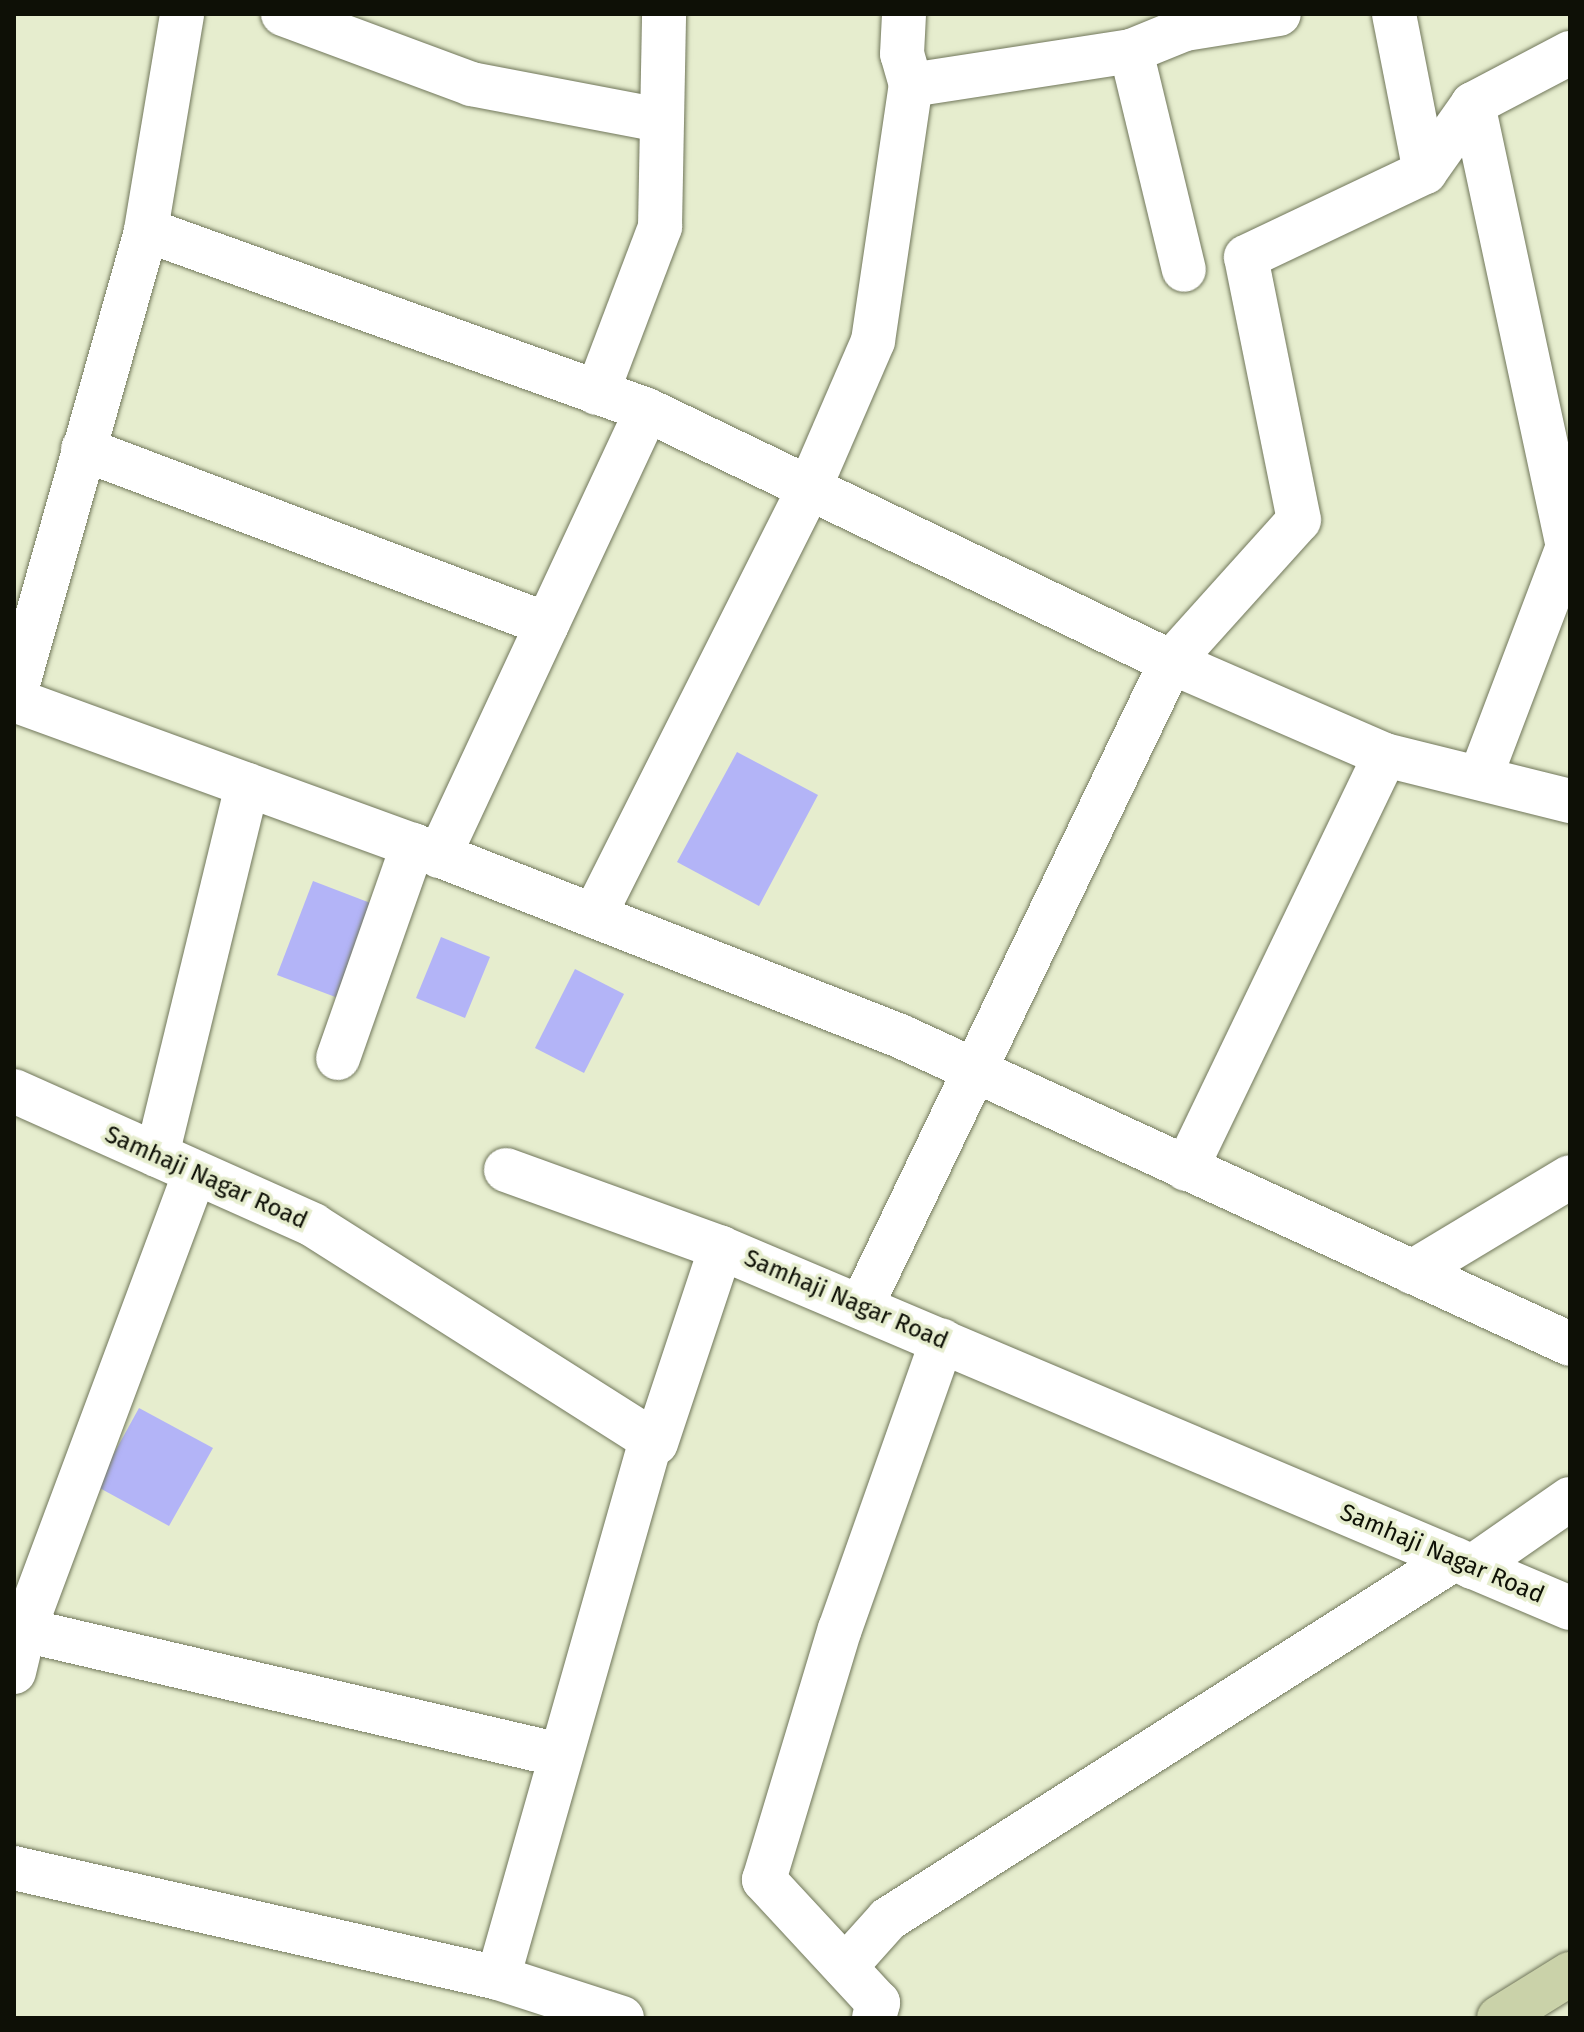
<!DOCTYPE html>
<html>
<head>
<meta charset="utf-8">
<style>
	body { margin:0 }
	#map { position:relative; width:1584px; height:2032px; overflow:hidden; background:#e6edce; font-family:"Fira Sans",sans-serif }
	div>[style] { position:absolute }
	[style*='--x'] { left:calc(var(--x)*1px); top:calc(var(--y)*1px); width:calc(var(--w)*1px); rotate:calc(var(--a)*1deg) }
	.building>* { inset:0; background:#b3b4f7 }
	.roads { filter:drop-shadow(0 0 2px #71775b) drop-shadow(0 0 2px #71775b) }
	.minor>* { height:44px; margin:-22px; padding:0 22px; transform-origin:22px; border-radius:22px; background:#fff }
	.major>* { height:44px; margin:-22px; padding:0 22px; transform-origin:22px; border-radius:22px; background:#cad2a9 }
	span { translate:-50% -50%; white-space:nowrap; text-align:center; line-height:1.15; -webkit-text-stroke:7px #e6edce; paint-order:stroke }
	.street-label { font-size:24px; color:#0e1006 }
	.frame { position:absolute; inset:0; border:16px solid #0e1006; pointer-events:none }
</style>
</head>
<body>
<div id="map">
	<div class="building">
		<i style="clip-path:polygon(737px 752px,818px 795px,759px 906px,677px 862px)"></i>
		<i style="clip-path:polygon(313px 881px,373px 904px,338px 998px,277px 975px)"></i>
		<i style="clip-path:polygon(441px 937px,490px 957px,465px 1018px,416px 998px)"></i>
		<i style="clip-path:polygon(575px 969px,624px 994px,584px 1073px,535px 1048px)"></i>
		<i style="clip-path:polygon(139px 1408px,213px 1448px,169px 1526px,96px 1486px)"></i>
	</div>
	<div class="roads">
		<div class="minor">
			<i style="--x:283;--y:14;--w:201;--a:20.4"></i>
			<i style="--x:471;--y:84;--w:191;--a:10.8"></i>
			<i style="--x:1394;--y:14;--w:161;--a:78.9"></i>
			<i style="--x:1131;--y:51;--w:225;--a:76.4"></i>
			<i style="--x:1570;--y:53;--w:110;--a:152.3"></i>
			<i style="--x:1473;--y:104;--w:462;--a:77.9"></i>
			<i style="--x:911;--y:85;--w:223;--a:-8.8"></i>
			<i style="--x:1131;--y:51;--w:58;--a:-22.2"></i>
			<i style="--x:1185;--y:29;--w:95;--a:-9.1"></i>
			<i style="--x:146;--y:230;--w:219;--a:-80.5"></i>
			<i style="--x:597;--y:393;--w:178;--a:-69.2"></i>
			<i style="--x:660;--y:227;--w:213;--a:-88.9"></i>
			<i style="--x:83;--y:449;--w:496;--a:20.7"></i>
			<i style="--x:14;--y:698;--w:486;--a:-74.2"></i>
			<i style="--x:146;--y:230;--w:532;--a:19.76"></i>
			<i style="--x:647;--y:410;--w:581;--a:25.68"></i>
			<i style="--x:1171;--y:662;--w:233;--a:23.5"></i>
			<i style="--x:1385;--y:755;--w:191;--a:14"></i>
			<i style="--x:14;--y:700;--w:425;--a:20"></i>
			<i style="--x:413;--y:845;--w:523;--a:21.41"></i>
			<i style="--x:900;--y:1036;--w:737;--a:24.69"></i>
			<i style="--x:1480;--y:778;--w:248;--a:-69.2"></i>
			<i style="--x:439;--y:856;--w:492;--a:-65"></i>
			<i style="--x:594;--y:916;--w:478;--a:-63.3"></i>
			<i style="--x:809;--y:489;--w:161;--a:-66.6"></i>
			<i style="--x:873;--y:341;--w:259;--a:-81.6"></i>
			<i style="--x:911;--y:85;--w:32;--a:-106"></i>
			<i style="--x:902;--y:54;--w:40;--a:-87.1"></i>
			<i style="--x:338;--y:1058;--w:226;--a:-70.6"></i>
			<i style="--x:14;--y:1091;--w:328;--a:24.1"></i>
			<i style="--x:313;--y:1225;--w:406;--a:32.4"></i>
			<i style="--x:656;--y:1443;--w:206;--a:-71.6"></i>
			<i style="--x:721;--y:1248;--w:922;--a:22.98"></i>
			<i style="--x:157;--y:1155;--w:381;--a:-76.3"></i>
			<i style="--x:1186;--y:1169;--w:459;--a:-64.3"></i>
			<i style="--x:506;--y:1170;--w:229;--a:19.9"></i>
			<i style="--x:1412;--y:1272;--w:184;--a:-31"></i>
			<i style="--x:861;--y:1307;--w:716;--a:-64.33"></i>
			<i style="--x:1171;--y:662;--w:191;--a:-48"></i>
			<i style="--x:1299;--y:520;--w:268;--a:-101.4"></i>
			<i style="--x:1246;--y:257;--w:198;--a:-25.4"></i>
			<i style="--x:1425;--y:172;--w:83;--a:-54.8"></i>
			<i style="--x:1472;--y:1567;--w:119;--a:-34.8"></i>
			<i style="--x:14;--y:1626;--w:11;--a:22"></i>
			<i style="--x:24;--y:1630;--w:488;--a:-69.5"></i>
			<i style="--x:14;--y:1672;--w:43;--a:-76.6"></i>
			<i style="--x:24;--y:1630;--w:550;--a:13.13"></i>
			<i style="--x:14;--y:1868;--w:496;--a:12.8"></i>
			<i style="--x:845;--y:1967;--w:64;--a:-48.1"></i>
			<i style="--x:888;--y:1919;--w:671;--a:-32.46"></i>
			<i style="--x:622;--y:2018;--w:130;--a:-162.1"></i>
			<i style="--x:498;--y:1978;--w:559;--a:-74.12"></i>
			<i style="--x:874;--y:2018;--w:16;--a:-75"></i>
			<i style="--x:878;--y:2003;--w:168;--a:-132.8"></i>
			<i style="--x:764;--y:1880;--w:262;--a:-73.2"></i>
			<i style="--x:840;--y:1629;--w:306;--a:-70.5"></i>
		</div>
		<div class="major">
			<i style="--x:1499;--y:2018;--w:84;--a:-31.8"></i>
		</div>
	</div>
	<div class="street-label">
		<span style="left:206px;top:1178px;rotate:24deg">Samhaji Nagar Road</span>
		<span style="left:846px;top:1300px;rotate:23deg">Samhaji Nagar Road</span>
		<span style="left:1442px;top:1554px;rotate:23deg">Samhaji Nagar Road</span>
	</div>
	<div class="frame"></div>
</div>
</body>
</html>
